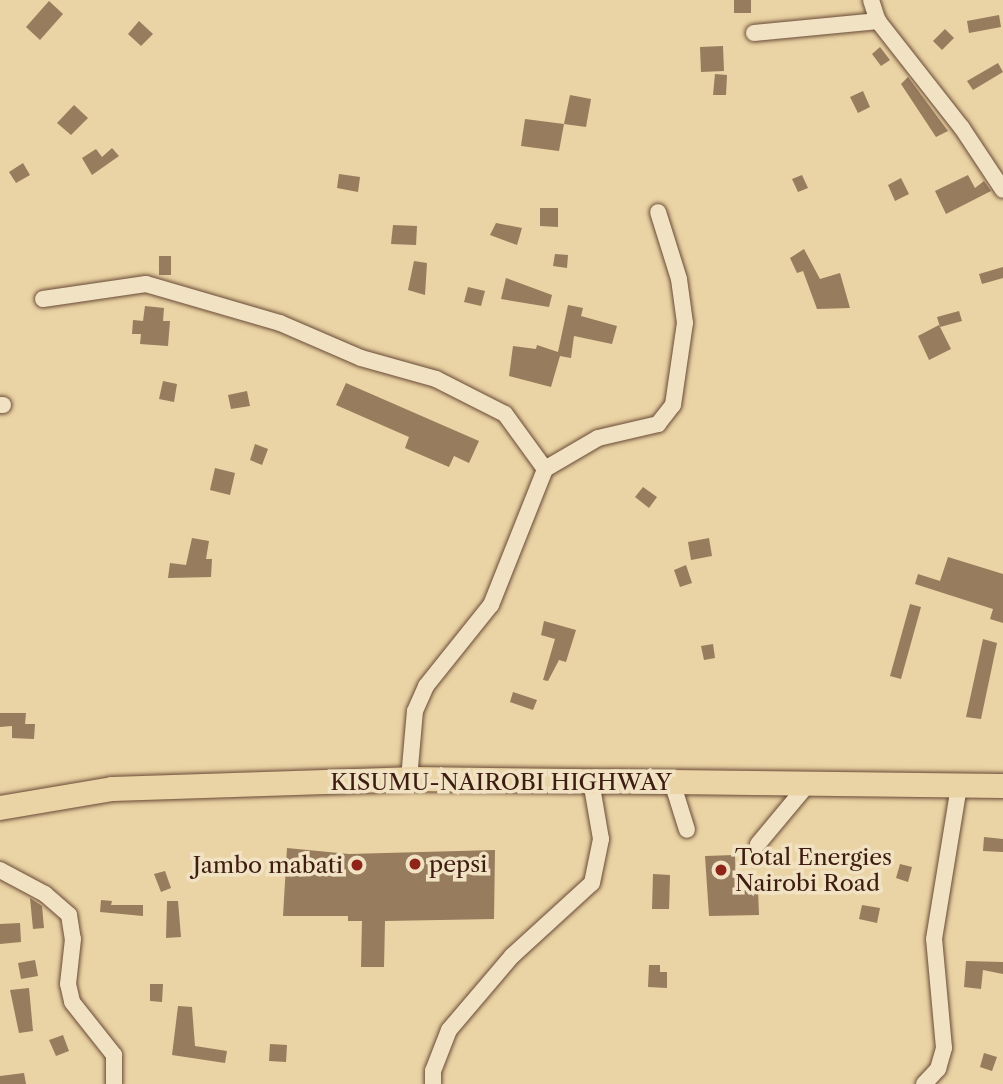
<!DOCTYPE html>
<html>
<head>
<meta charset="utf-8">
<style>
	body { margin:0 }
	#map { position:relative; width:1003px; height:1084px; overflow:hidden; background:#ead3a4; font-family:"Libre Caslon Text",serif }
	div>[style] { position:absolute }
	[style*='--x'] { left:calc(var(--x)*1px); top:calc(var(--y)*1px); width:calc(var(--w)*1px); rotate:calc(var(--a)*1deg) }
	.building>* { inset:0; background:#977c5d }
	.roads { filter:drop-shadow(0 0 2px #694a36) drop-shadow(0 0 2px #694a36) }
	.minor>* { height:16px; margin:-8px; padding:0 8px; transform-origin:8px; border-radius:8px; background:#f1e2c4 }
	.highway>* { height:24px; margin:-12px; padding:0 12px; transform-origin:12px; border-radius:12px; background:#ead3a4 }
	.dots>* { width:19px; height:19px; translate:-50% -50%; box-sizing:border-box; border:4px solid #f1e2c4; border-radius:50% }
	span { translate:-50% -50%; white-space:nowrap; text-align:center; line-height:1.15; -webkit-text-stroke:7px #f1e2c4; paint-order:stroke }
	.street-label { font-size:23px; color:#3e1d11 }
	.poi-label { font-size:23px; color:#3e1d11 }
	.left { translate:0 -50%; text-align:left }
	.right { translate:-100% -50%; text-align:right }
</style>
</head>
<body>
<div id="map">
	<div class="building">
		<i style="clip-path:polygon(734px 0,751px 0,751px 13px,734px 13px)"></i>
		<i style="clip-path:polygon(49px 1px,63px 14px,40px 40px,26px 27px)"></i>
		<i style="clip-path:polygon(999px 15px,1001px 27px,969px 33px,967px 21px)"></i>
		<i style="clip-path:polygon(139px 21px,153px 34px,141px 46px,128px 34px)"></i>
		<i style="clip-path:polygon(945px 29px,954px 38px,942px 50px,933px 41px)"></i>
		<i style="clip-path:polygon(723px 46px,724px 71px,701px 72px,700px 47px)"></i>
		<i style="clip-path:polygon(880px 47px,890px 60px,881px 66px,872px 54px)"></i>
		<i style="clip-path:polygon(998px 63px,1003px 72px,973px 90px,967px 81px)"></i>
		<i style="clip-path:polygon(715px 74px,727px 75px,726px 95px,713px 95px)"></i>
		<i style="clip-path:polygon(908px 77px,948px 131px,936px 137px,901px 84px)"></i>
		<i style="clip-path:polygon(863px 91px,870px 107px,858px 113px,850px 97px)"></i>
		<i style="clip-path:polygon(570px 95px,591px 99px,586px 127px,564px 124px)"></i>
		<i style="clip-path:polygon(74px 105px,88px 118px,71px 135px,57px 123px)"></i>
		<i style="clip-path:polygon(525px 119px,564px 124px,559px 151px,521px 146px)"></i>
		<i style="clip-path:polygon(112px 148px,119px 156px,92px 175px,82px 158px,96px 149px,102px 157px)"></i>
		<i style="clip-path:polygon(23px 163px,30px 175px,16px 183px,9px 172px)"></i>
		<i style="clip-path:polygon(339px 174px,360px 177px,358px 192px,337px 188px)"></i>
		<i style="clip-path:polygon(802px 175px,808px 188px,798px 192px,792px 179px)"></i>
		<i style="clip-path:polygon(968px 175px,975px 188px,984px 181px,991px 191px,946px 214px,935px 191px)"></i>
		<i style="clip-path:polygon(901px 178px,909px 194px,895px 201px,888px 185px)"></i>
		<i style="clip-path:polygon(540px 208px,558px 208px,558px 227px,540px 226px)"></i>
		<i style="clip-path:polygon(496px 223px,522px 228px,517px 245px,490px 235px)"></i>
		<i style="clip-path:polygon(393px 225px,417px 226px,416px 245px,391px 244px)"></i>
		<i style="clip-path:polygon(804px 249px,820px 279px,840px 273px,850px 308px,817px 309px,803px 271px,797px 273px,790px 258px)"></i>
		<i style="clip-path:polygon(555px 254px,568px 255px,567px 268px,553px 266px)"></i>
		<i style="clip-path:polygon(159px 256px,171px 256px,171px 275px,159px 275px)"></i>
		<i style="clip-path:polygon(414px 261px,427px 263px,425px 295px,408px 290px)"></i>
		<i style="clip-path:polygon(1003px 267px,1003px 278px,982px 284px,979px 274px)"></i>
		<i style="clip-path:polygon(506px 278px,552px 295px,549px 307px,501px 299px)"></i>
		<i style="clip-path:polygon(468px 287px,485px 291px,481px 306px,464px 302px)"></i>
		<i style="clip-path:polygon(568px 305px,583px 308px,581px 316px,617px 326px,612px 344px,574px 336px,571px 358px,560px 356px,551px 387px,509px 376px,513px 346px,536px 349px,537px 345px,558px 352px)"></i>
		<i style="clip-path:polygon(145px 306px,164px 308px,163px 321px,170px 321px,168px 346px,140px 344px,141px 334px,132px 334px,133px 320px,143px 321px)"></i>
		<i style="clip-path:polygon(959px 311px,962px 321px,940px 327px,937px 317px)"></i>
		<i style="clip-path:polygon(939px 325px,951px 349px,929px 360px,918px 336px)"></i>
		<i style="clip-path:polygon(163px 381px,177px 384px,174px 402px,159px 399px)"></i>
		<i style="clip-path:polygon(346px 383px,479px 441px,469px 463px,454px 456px,449px 467px,405px 448px,409px 437px,336px 405px)"></i>
		<i style="clip-path:polygon(247px 391px,250px 406px,231px 409px,228px 395px)"></i>
		<i style="clip-path:polygon(255px 444px,268px 449px,262px 465px,250px 460px)"></i>
		<i style="clip-path:polygon(215px 468px,235px 473px,230px 495px,210px 490px)"></i>
		<i style="clip-path:polygon(643px 487px,657px 497px,649px 508px,635px 497px)"></i>
		<i style="clip-path:polygon(192px 538px,209px 541px,206px 559px,212px 559px,211px 577px,168px 578px,170px 563px,186px 565px)"></i>
		<i style="clip-path:polygon(709px 538px,712px 556px,691px 560px,688px 542px)"></i>
		<i style="clip-path:polygon(948px 557px,1003px 574px,1003px 623px,990px 619px,993px 609px,915px 584px,918px 574px,940px 581px)"></i>
		<i style="clip-path:polygon(686px 565px,692px 583px,680px 587px,674px 570px)"></i>
		<i style="clip-path:polygon(910px 604px,921px 607px,901px 679px,890px 676px)"></i>
		<i style="clip-path:polygon(544px 621px,576px 630px,566px 662px,559px 660px,548px 681px,543px 680px,555px 639px,541px 635px)"></i>
		<i style="clip-path:polygon(983px 639px,997px 643px,981px 719px,966px 717px)"></i>
		<i style="clip-path:polygon(713px 644px,715px 658px,704px 660px,701px 646px)"></i>
		<i style="clip-path:polygon(513px 692px,537px 700px,533px 710px,510px 702px)"></i>
		<i style="clip-path:polygon(0 713px,26px 713px,25px 724px,35px 724px,34px 739px,12px 738px,12px 726px,0 727px)"></i>
		<i style="clip-path:polygon(984px 837px,1003px 839px,1003px 852px,983px 851px)"></i>
		<i style="clip-path:polygon(287px 848px,349px 854px,495px 850px,494px 919px,385px 921px,384px 967px,361px 967px,362px 921px,348px 921px,348px 916px,283px 916px)"></i>
		<i style="clip-path:polygon(735px 855px,736px 890px,758px 889px,759px 915px,709px 916px,705px 856px)"></i>
		<i style="clip-path:polygon(900px 864px,912px 867px,908px 882px,896px 878px)"></i>
		<i style="clip-path:polygon(165px 871px,171px 888px,161px 892px,154px 874px)"></i>
		<i style="clip-path:polygon(653px 874px,670px 875px,669px 909px,652px 909px)"></i>
		<i style="clip-path:polygon(30px 898px,42px 906px,44px 928px,33px 929px)"></i>
		<i style="clip-path:polygon(101px 900px,112px 901px,111px 905px,143px 905px,143px 916px,100px 912px)"></i>
		<i style="clip-path:polygon(167px 901px,178px 901px,181px 937px,166px 938px)"></i>
		<i style="clip-path:polygon(862px 905px,880px 908px,877px 923px,859px 919px)"></i>
		<i style="clip-path:polygon(20px 923px,21px 942px,0 944px,0 924px)"></i>
		<i style="clip-path:polygon(35px 960px,38px 976px,21px 979px,18px 963px)"></i>
		<i style="clip-path:polygon(966px 961px,1003px 962px,1003px 974px,983px 970px,981px 989px,964px 987px)"></i>
		<i style="clip-path:polygon(649px 965px,660px 965px,660px 972px,667px 972px,667px 988px,648px 987px)"></i>
		<i style="clip-path:polygon(150px 984px,163px 984px,162px 1002px,150px 1001px)"></i>
		<i style="clip-path:polygon(29px 988px,33px 1031px,19px 1033px,10px 990px)"></i>
		<i style="clip-path:polygon(178px 1006px,192px 1007px,195px 1046px,227px 1051px,225px 1063px,172px 1055px)"></i>
		<i style="clip-path:polygon(63px 1035px,69px 1051px,56px 1056px,49px 1040px)"></i>
		<i style="clip-path:polygon(270px 1044px,287px 1045px,286px 1062px,269px 1061px)"></i>
		<i style="clip-path:polygon(984px 1053px,997px 1057px,992px 1071px,980px 1067px)"></i>
		<i style="clip-path:polygon(24px 1073px,26px 1084px,0 1084px,0 1076px)"></i>
	</div>
	<div class="roads">
		<div class="minor">
			<i style="--x:871;--y:0;--w:22;--a:72"></i>
			<i style="--x:878;--y:21;--w:136;--a:51.9"></i>
			<i style="--x:962;--y:128;--w:74;--a:56.5"></i>
			<i style="--x:754;--y:33;--w:125;--a:-5.5"></i>
			<i style="--x:43;--y:299;--w:104;--a:-8.3"></i>
			<i style="--x:146;--y:284;--w:140;--a:16.2"></i>
			<i style="--x:280;--y:323;--w:88;--a:23.4"></i>
			<i style="--x:361;--y:358;--w:78;--a:15.6"></i>
			<i style="--x:436;--y:379;--w:77;--a:26.9"></i>
			<i style="--x:505;--y:414;--w:68;--a:54"></i>
			<i style="--x:0;--y:405;--w:3;--a:0"></i>
			<i style="--x:409;--y:779;--w:68;--a:-85"></i>
			<i style="--x:415;--y:711;--w:27;--a:-66"></i>
			<i style="--x:426;--y:686;--w:104;--a:-51.3"></i>
			<i style="--x:491;--y:605;--w:146;--a:-68.3"></i>
			<i style="--x:545;--y:469;--w:61;--a:-30.3"></i>
			<i style="--x:598;--y:438;--w:62;--a:-13.1"></i>
			<i style="--x:658;--y:424;--w:24;--a:-52"></i>
			<i style="--x:673;--y:405;--w:83;--a:-81.7"></i>
			<i style="--x:685;--y:323;--w:44;--a:-97.8"></i>
			<i style="--x:679;--y:279;--w:70;--a:-107.4"></i>
			<i style="--x:672;--y:782;--w:50;--a:72.6"></i>
			<i style="--x:758;--y:844;--w:78;--a:-50.2"></i>
			<i style="--x:0;--y:870;--w:51;--a:28.1"></i>
			<i style="--x:45;--y:894;--w:32;--a:41"></i>
			<i style="--x:69;--y:915;--w:24;--a:81"></i>
			<i style="--x:73;--y:939;--w:45;--a:96.3"></i>
			<i style="--x:68;--y:984;--w:18;--a:77"></i>
			<i style="--x:72;--y:1002;--w:68;--a:51.6"></i>
			<i style="--x:114;--y:1055;--w:29;--a:90"></i>
			<i style="--x:433;--y:1084;--w:13;--a:-90"></i>
			<i style="--x:433;--y:1071;--w:44;--a:-68.7"></i>
			<i style="--x:449;--y:1030;--w:97;--a:-49.6"></i>
			<i style="--x:512;--y:956;--w:108;--a:-42.4"></i>
			<i style="--x:592;--y:883;--w:45;--a:-78.4"></i>
			<i style="--x:601;--y:839;--w:59;--a:-99.8"></i>
			<i style="--x:924;--y:1084;--w:21;--a:-47"></i>
			<i style="--x:938;--y:1069;--w:22;--a:-74"></i>
			<i style="--x:944;--y:1048;--w:109;--a:-95.2"></i>
			<i style="--x:934;--y:939;--w:155;--a:-80.7"></i>
		</div>
		<div class="highway">
			<i style="--x:0;--y:808;--w:114;--a:-9.6"></i>
			<i style="--x:112;--y:789;--w:297;--a:-1.9"></i>
			<i style="--x:409;--y:779;--w:594;--a:0.68"></i>
		</div>
	</div>
	<div class="dots">
		<i style="left:415px;top:864px;background:#8f2418"></i>
		<i style="left:357px;top:865px;background:#8f2418"></i>
		<i style="left:721px;top:870px;background:#8f2418"></i>
	</div>
	<div class="street-label">
		<span style="left:501px;top:782px">KISUMU-NAIROBI HIGHWAY</span>
	</div>
	<div class="poi-label">
		<span class="left" style="left:735px;top:870px">Total Energies<br>Nairobi Road</span>
		<span class="left" style="left:429px;top:864px">pepsi</span>
		<span class="right" style="left:343px;top:865px">Jambo mabati</span>
	</div>
</div>
</body>
</html>
